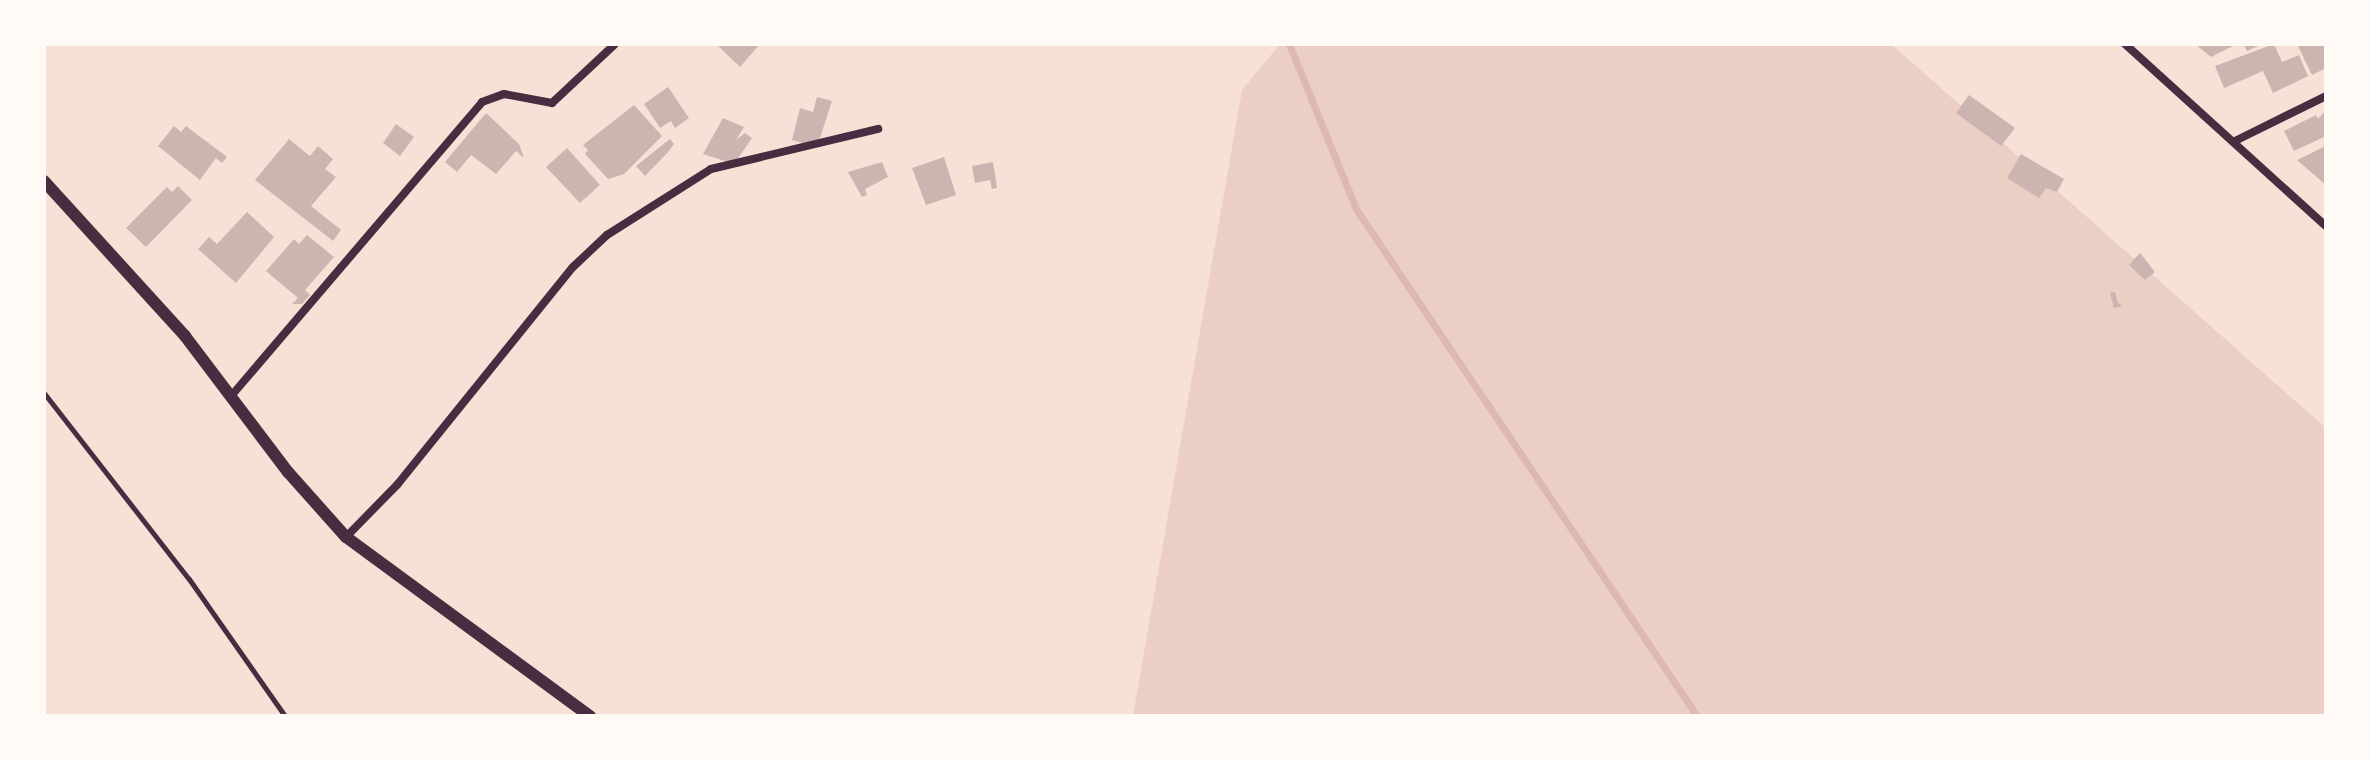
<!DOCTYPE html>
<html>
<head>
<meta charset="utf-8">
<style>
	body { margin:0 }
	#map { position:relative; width:2370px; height:760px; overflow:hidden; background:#f7e1d7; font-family:Figtree,sans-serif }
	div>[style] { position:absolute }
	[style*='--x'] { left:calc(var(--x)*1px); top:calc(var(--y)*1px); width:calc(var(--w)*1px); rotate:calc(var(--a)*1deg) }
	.green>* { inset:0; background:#ebcfc5 }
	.stream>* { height:7px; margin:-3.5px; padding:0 3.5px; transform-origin:3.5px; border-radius:3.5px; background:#dcb8b0 }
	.building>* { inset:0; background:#ccb4b1 }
	.service>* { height:5px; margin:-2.5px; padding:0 2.5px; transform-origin:2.5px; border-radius:2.5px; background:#4a2c40 }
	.minor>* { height:8px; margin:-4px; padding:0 4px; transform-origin:4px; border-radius:4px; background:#4a2c40 }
	.tertiary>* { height:12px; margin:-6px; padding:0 6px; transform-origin:6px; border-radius:6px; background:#4a2c40 }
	span { translate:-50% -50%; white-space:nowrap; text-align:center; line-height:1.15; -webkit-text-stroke:6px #fffaf5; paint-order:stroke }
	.frame { position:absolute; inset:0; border:46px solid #fffaf5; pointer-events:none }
</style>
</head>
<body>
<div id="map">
	<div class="green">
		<i style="clip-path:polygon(1280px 44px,1891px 44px,2326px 428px,2326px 716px,1133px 716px,1242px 90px)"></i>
	</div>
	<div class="stream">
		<i style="--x:1289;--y:44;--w:178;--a:67.9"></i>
		<i style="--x:1356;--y:209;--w:611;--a:56.08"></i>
	</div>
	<div class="building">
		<i style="clip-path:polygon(716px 44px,760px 44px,740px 67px)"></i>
		<i style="clip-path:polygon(2195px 44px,2237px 44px,2211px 57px)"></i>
		<i style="clip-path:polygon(2243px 44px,2263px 44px,2247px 51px)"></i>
		<i style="clip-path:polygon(2274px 44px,2282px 62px,2299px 55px,2308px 76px,2273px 93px,2263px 71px,2224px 88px,2215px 66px)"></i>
		<i style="clip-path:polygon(2297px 44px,2326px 44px,2326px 68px,2312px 75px)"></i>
		<i style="clip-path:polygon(668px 87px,689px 118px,675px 128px,671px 121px,660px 128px,644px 104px)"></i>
		<i style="clip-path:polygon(1969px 95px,2015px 128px,2001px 146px,1956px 113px)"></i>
		<i style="clip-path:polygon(817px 97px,832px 101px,817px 147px,792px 140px,800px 108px,813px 112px)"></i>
		<i style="clip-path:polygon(634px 105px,662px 136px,624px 174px,608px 179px,585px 154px,588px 150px,583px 145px)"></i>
		<i style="clip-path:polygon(2326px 110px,2326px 136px,2294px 151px,2284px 131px,2316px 115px,2318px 119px)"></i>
		<i style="clip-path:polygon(486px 113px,519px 144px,524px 158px,516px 151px,496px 174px,471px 155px,457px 172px,445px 162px)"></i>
		<i style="clip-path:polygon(723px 118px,744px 127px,736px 140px,745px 133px,752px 138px,734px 164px,703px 154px)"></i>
		<i style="clip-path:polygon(396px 124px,414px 137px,400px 156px,383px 143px)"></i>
		<i style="clip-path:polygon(174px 126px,181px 132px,186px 126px,227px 157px,222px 163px,216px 158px,200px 180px,158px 146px)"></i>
		<i style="clip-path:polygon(289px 139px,310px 156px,318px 146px,333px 159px,325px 169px,336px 177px,311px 206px,341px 230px,333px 241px,255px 180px)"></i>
		<i style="clip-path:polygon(670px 139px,674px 144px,668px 152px,645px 176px,636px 166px)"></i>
		<i style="clip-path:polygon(2326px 146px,2326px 185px,2297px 160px)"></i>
		<i style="clip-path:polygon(567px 148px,600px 185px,580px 203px,546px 167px)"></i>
		<i style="clip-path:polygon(2021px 154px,2064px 179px,2057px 192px,2046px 188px,2039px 198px,2007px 178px)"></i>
		<i style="clip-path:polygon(944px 157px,956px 195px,926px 205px,912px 168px)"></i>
		<i style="clip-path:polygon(882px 162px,888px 177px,865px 189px,867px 195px,862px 197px,848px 172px)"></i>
		<i style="clip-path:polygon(993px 162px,997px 188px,992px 189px,990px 180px,975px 183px,972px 166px)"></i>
		<i style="clip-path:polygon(178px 186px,192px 200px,146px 247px,126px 228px,167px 187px,172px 192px)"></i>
		<i style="clip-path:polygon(247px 212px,274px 237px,236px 283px,198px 249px,209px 237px,217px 244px)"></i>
		<i style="clip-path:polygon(307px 235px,334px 257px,305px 290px,310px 295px,302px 304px,292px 304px,298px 298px,266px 271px,294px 239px,299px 244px)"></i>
		<i style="clip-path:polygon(2140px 253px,2155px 272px,2145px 280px,2129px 265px)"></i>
		<i style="clip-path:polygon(2115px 292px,2118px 303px,2123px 306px,2114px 308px,2110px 293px)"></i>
	</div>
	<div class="service">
		<i style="--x:44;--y:393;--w:236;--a:52.1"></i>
		<i style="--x:189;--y:579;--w:167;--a:55"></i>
	</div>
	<div class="minor">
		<i style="--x:2125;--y:44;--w:271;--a:42.2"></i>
		<i style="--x:2235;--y:141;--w:102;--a:-26.3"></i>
		<i style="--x:232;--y:395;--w:385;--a:-49.5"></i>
		<i style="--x:482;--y:102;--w:23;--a:-20"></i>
		<i style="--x:504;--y:94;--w:49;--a:10.6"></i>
		<i style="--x:552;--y:103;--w:86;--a:-43.1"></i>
		<i style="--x:346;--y:537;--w:73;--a:-45.6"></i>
		<i style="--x:397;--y:485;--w:280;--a:-51.1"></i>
		<i style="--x:573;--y:267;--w:47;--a:-43.3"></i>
		<i style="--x:607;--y:235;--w:123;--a:-32.4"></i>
		<i style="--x:711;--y:169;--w:172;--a:-13.5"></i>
	</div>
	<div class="tertiary">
		<i style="--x:44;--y:181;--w:210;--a:47.7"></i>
		<i style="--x:185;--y:336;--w:171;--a:52.9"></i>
		<i style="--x:288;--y:472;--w:87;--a:48.3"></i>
		<i style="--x:346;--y:537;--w:303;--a:36.3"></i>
	</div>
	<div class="frame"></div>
</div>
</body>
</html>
